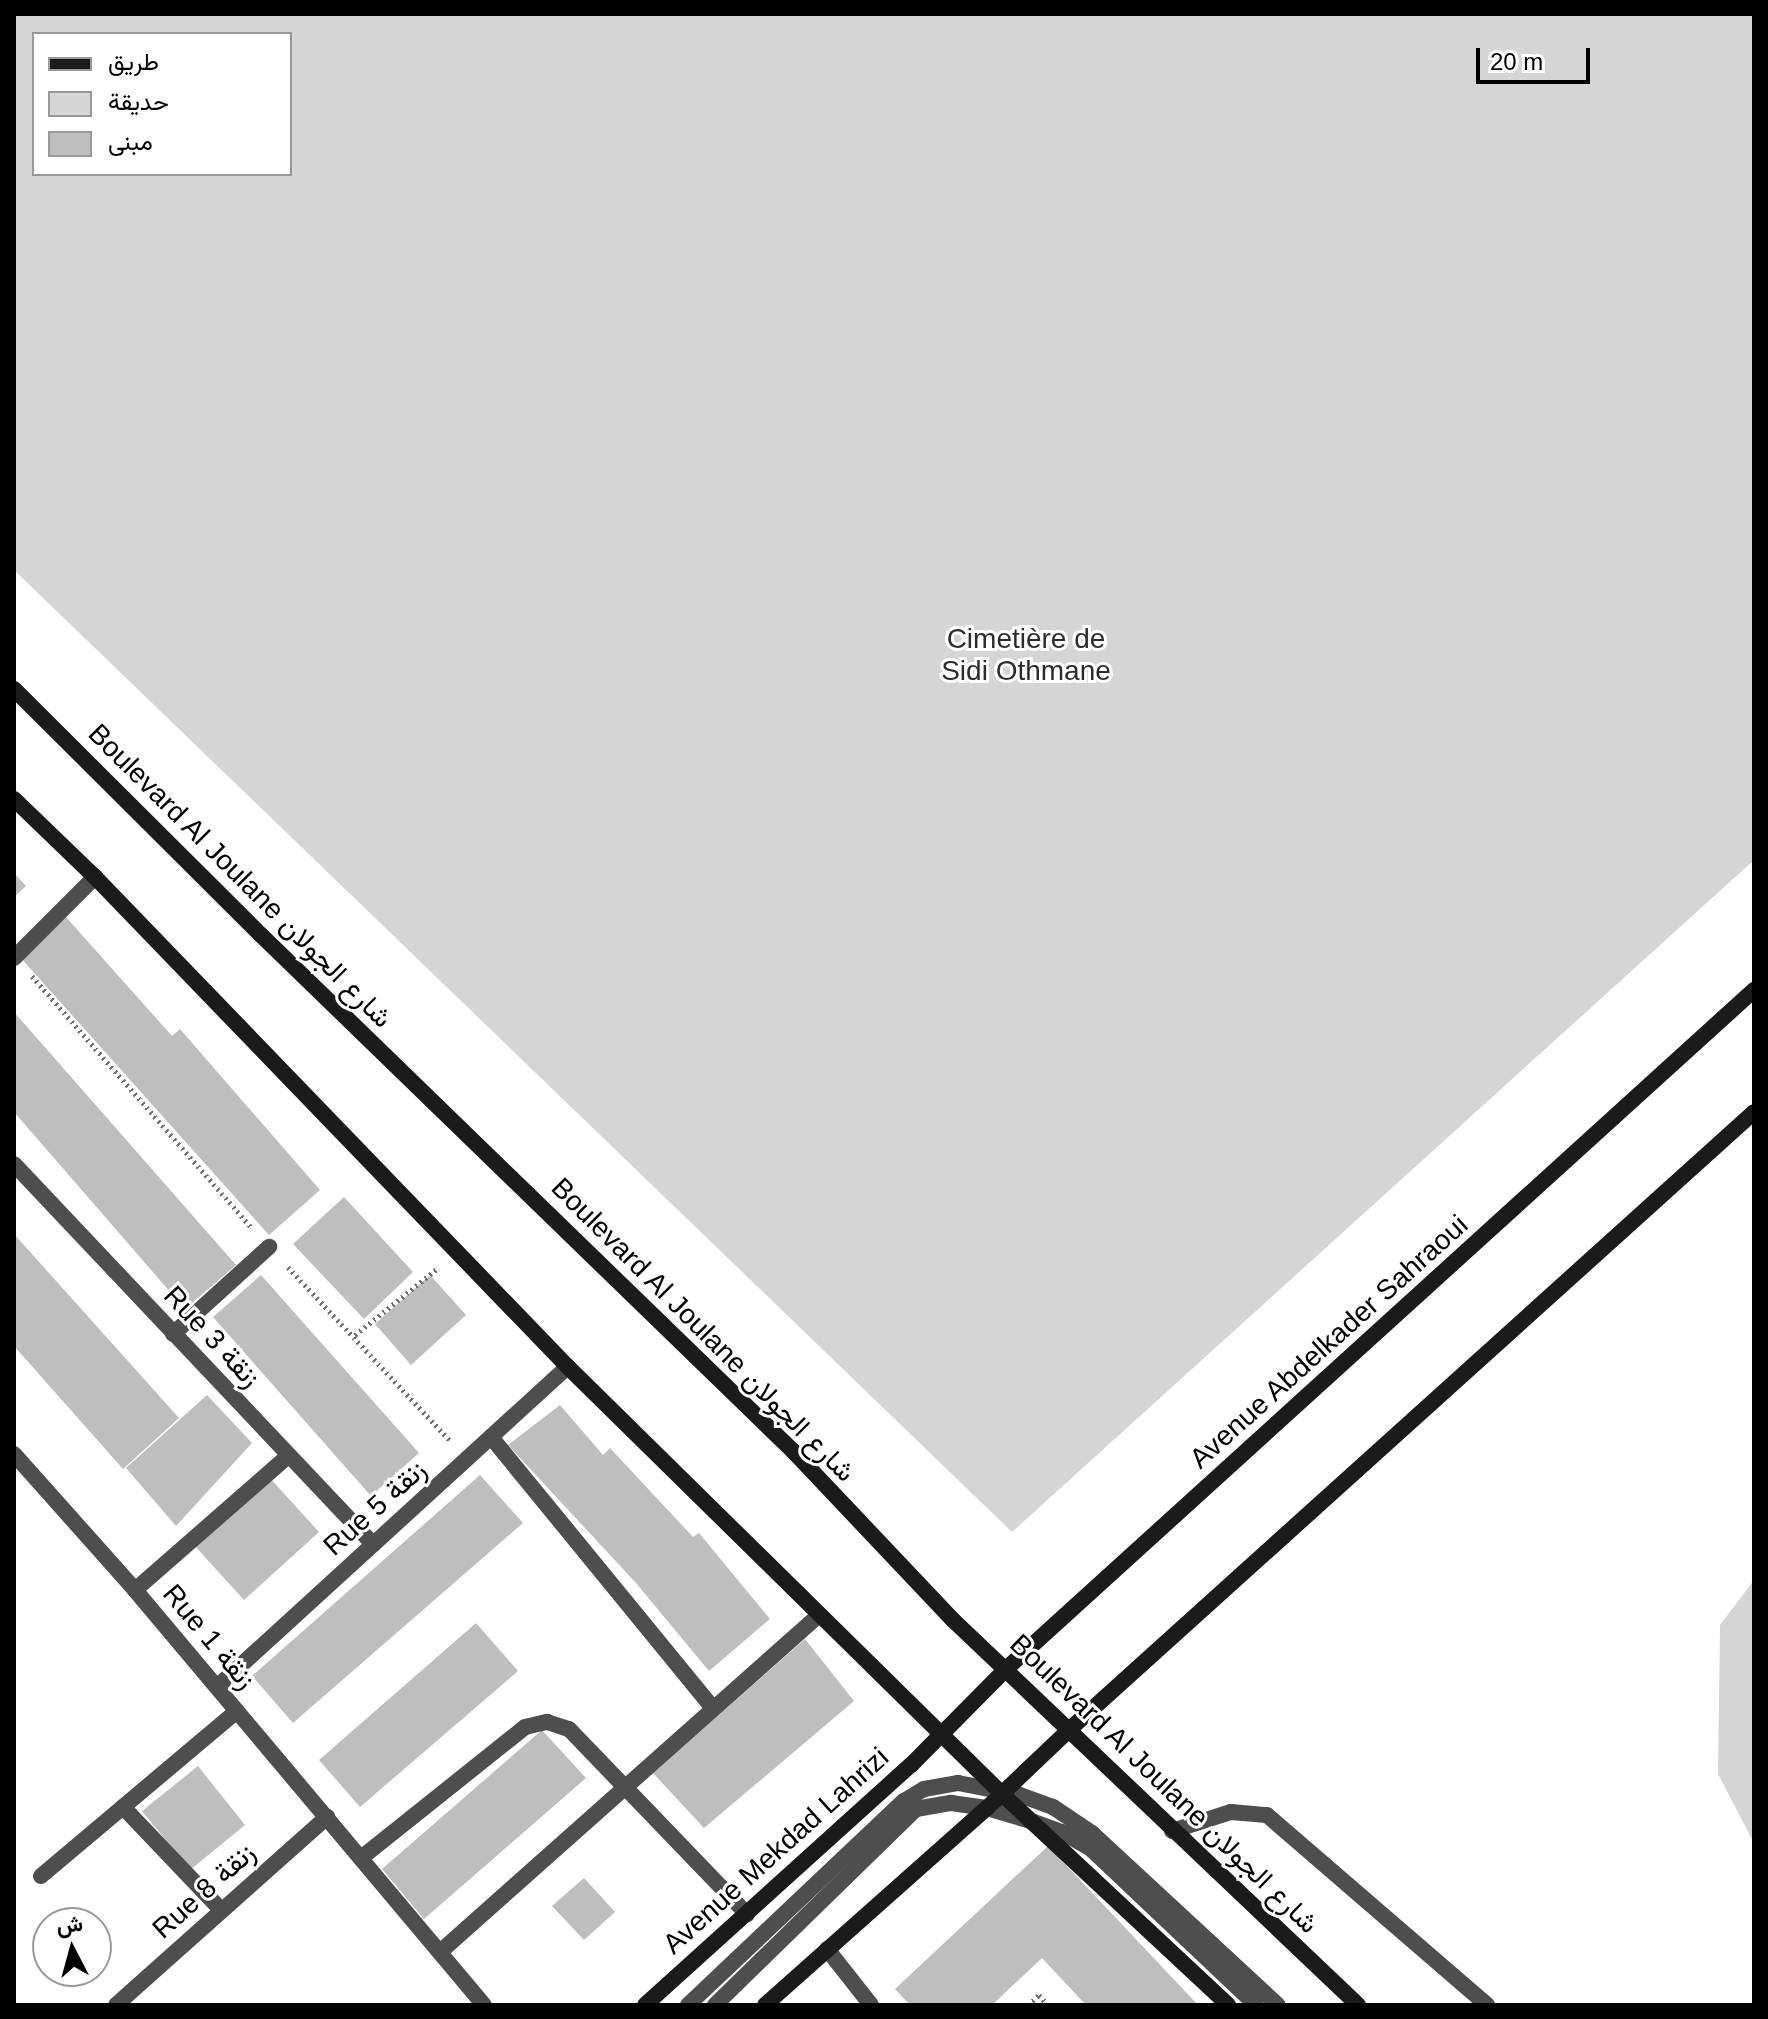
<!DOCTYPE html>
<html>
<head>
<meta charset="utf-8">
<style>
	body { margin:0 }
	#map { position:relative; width:1768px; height:2019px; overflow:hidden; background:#fff; font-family:Arial,Vazirmatn,sans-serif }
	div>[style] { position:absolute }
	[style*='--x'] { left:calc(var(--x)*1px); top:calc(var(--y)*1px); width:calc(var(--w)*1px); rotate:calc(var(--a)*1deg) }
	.green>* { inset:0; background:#d5d5d5 }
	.building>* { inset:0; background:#bebebe }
	.path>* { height:5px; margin-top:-2.5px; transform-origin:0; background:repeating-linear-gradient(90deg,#707070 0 2px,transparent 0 6px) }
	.service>* { height:16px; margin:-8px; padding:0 8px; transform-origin:8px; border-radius:8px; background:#4e4e4e }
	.minor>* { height:16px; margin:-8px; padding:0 8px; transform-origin:8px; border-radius:8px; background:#4e4e4e }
	.secondary>* { height:16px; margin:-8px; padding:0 8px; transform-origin:8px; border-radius:8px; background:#1b1b1b }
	span { translate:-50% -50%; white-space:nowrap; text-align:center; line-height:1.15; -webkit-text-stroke:6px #fff; paint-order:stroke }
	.park-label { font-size:28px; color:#2c2c2c }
	.street-label { font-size:28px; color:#000 }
	.frame { position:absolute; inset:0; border:16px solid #000; pointer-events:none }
	.legend { position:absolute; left:32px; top:32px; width:260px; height:144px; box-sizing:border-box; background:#fff; border:2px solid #999; margin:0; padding:10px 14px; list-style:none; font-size:24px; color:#000 }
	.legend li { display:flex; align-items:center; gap:16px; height:40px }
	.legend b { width:40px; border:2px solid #999 }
	.north { position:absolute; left:32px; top:1907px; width:80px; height:80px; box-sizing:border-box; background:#fff; border:2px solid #999; border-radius:50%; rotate:354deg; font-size:22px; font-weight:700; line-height:32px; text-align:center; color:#000 }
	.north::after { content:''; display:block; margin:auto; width:28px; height:36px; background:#000; clip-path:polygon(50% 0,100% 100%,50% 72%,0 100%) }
	.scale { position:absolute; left:1476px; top:48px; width:114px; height:36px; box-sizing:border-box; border:4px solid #000; border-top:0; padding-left:10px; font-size:24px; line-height:28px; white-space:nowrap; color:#000; -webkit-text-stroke:6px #fff; paint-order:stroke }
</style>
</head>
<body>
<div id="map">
	<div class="green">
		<i style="clip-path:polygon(evenodd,14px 14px,1754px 14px,1754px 860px,1012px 1532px,14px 570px,14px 14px,34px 34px,290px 34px,290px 174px,34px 174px,34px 34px)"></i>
		<i style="clip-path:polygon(1754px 1580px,1754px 1843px,1718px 1774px,1720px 1625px)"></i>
	</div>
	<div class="building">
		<i style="clip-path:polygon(14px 873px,26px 886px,14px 897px)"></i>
		<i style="clip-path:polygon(65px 916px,172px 1036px,180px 1029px,320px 1190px,269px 1235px,20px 957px)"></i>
		<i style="clip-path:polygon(14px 1012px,236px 1265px,185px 1309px,14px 1112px)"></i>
		<i style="clip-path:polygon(344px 1197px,413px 1272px,364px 1319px,293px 1244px)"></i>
		<i style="clip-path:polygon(14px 1234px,179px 1418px,123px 1469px,14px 1346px)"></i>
		<i style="clip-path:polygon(261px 1275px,419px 1453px,371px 1496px,213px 1317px)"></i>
		<i style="clip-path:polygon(430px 1275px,466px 1315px,411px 1365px,375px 1324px)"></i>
		<i style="clip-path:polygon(207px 1395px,252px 1443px,176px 1526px,126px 1468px)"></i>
		<i style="clip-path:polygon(560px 1405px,603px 1455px,610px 1448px,693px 1537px,699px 1533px,770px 1619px,709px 1671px,636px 1583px,508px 1445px)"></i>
		<i style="clip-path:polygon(480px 1475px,523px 1523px,293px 1723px,252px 1676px)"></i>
		<i style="clip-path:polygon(269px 1477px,319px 1532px,244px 1600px,194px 1545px)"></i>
		<i style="clip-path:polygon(476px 1623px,518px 1671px,360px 1807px,319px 1760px)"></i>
		<i style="clip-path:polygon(805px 1639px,854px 1701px,704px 1828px,653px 1773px)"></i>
		<i style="clip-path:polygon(542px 1730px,586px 1778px,424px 1919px,382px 1869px)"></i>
		<i style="clip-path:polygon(198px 1766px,245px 1825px,190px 1870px,142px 1811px)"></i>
		<i style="clip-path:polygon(1048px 1846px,1198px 2005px,1086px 2005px,1042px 1958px,992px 2005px,910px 2005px,895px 1989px)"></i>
		<i style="clip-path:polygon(584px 1878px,615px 1912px,584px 1940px,552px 1906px)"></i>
	</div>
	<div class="path">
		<i style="--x:32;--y:976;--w:333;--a:48.9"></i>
		<i style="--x:288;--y:1267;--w:238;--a:47"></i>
		<i style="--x:355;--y:1335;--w:107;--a:-38.9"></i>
		<i style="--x:1028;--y:2005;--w:15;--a:-42"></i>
		<i style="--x:1039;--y:1995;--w:13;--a:48"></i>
	</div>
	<div class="service">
		<i style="--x:135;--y:1590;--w:203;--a:-41.2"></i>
		<i style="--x:1172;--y:1831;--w:62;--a:-17.9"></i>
		<i style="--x:1231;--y:1812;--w:36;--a:5"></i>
		<i style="--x:1267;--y:1815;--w:291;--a:40.8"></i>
		<i style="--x:688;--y:2005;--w:297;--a:-43.4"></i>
		<i style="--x:904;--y:1801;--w:23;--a:-31"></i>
		<i style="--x:924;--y:1789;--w:35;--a:-10"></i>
		<i style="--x:958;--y:1783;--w:63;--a:11"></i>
		<i style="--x:1020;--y:1795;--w:35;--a:20"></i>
		<i style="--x:1053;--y:1807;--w:47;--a:33.7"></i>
		<i style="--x:1092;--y:1833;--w:253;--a:42.8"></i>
		<i style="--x:715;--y:2005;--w:281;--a:-44.3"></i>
		<i style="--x:916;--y:1809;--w:36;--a:-10"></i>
		<i style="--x:951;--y:1803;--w:36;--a:8"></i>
		<i style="--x:987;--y:1808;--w:49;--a:16.6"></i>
		<i style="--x:1034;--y:1822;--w:30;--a:20"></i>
		<i style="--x:1062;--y:1832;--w:32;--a:30"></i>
		<i style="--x:1090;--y:1848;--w:228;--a:43.4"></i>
	</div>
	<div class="minor">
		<i style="--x:14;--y:958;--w:115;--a:-45"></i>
		<i style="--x:14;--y:1164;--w:523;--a:46.63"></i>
		<i style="--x:173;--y:1334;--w:130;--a:-42.2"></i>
		<i style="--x:491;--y:1437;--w:349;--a:50.7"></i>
		<i style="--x:14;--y:1454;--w:182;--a:48.3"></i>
		<i style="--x:135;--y:1590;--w:542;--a:49.94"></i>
		<i style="--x:217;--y:1687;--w:475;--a:-42.4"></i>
		<i style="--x:123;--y:1807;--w:142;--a:46.4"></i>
		<i style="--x:361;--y:1858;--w:210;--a:-38.6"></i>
		<i style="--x:525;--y:1727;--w:23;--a:-13"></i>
		<i style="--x:547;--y:1722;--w:23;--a:18"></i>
		<i style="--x:569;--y:1729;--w:257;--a:46.1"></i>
		<i style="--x:41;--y:1876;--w:256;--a:-40.1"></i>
		<i style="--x:827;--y:1949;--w:71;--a:51.8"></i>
		<i style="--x:440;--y:1952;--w:507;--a:-41.64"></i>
		<i style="--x:116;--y:2005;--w:283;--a:-41.7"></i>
	</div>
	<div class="secondary">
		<i style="--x:14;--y:689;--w:349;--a:44.9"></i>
		<i style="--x:261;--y:935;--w:743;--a:44.13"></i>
		<i style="--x:794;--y:1452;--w:231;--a:46.6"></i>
		<i style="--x:953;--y:1620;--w:559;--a:43.55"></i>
		<i style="--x:14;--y:799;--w:112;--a:43.9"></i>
		<i style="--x:95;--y:877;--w:681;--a:46.01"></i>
		<i style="--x:568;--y:1367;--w:609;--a:44.53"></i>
		<i style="--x:1002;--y:1794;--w:309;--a:43"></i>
		<i style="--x:645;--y:2005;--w:358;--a:-42.1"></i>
		<i style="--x:911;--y:1765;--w:136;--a:-45.3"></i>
		<i style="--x:1007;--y:1668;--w:1009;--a:-42.23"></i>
		<i style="--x:765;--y:2005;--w:297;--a:-41.6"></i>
		<i style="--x:987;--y:1808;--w:115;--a:-43.6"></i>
		<i style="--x:1070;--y:1729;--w:921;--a:-42.05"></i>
	</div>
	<div class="park-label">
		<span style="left:1026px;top:655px">Cimetière de<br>Sidi Othmane</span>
	</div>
	<div class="street-label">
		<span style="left:240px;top:876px;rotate:45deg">Boulevard Al Joulane شارع الجولان</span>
		<span style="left:703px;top:1330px;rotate:45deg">Boulevard Al Joulane شارع الجولان</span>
		<span style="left:212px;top:1337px;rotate:47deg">Rue 3 زنقة</span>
		<span style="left:1329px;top:1342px;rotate:-42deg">Avenue Abdelkader Sahraoui</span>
		<span style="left:375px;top:1508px;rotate:-42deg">Rue 5 زنقة</span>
		<span style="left:209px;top:1637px;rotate:50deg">Rue 1 زنقة</span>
		<span style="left:1164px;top:1784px;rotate:44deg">Boulevard Al Joulane شارع الجولان</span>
		<span style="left:776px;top:1851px;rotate:-42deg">Avenue Mekdad Lahrizi</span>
		<span style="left:204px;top:1891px;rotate:-42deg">Rue 8 زنقة</span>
	</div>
	<div class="frame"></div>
	<ul class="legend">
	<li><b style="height:10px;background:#1b1b1b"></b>طريق</li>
	<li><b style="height:22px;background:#d5d5d5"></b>حديقة</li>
	<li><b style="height:22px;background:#bebebe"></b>مبنى</li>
	</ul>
	<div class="north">ش</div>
	<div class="scale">20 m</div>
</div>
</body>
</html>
